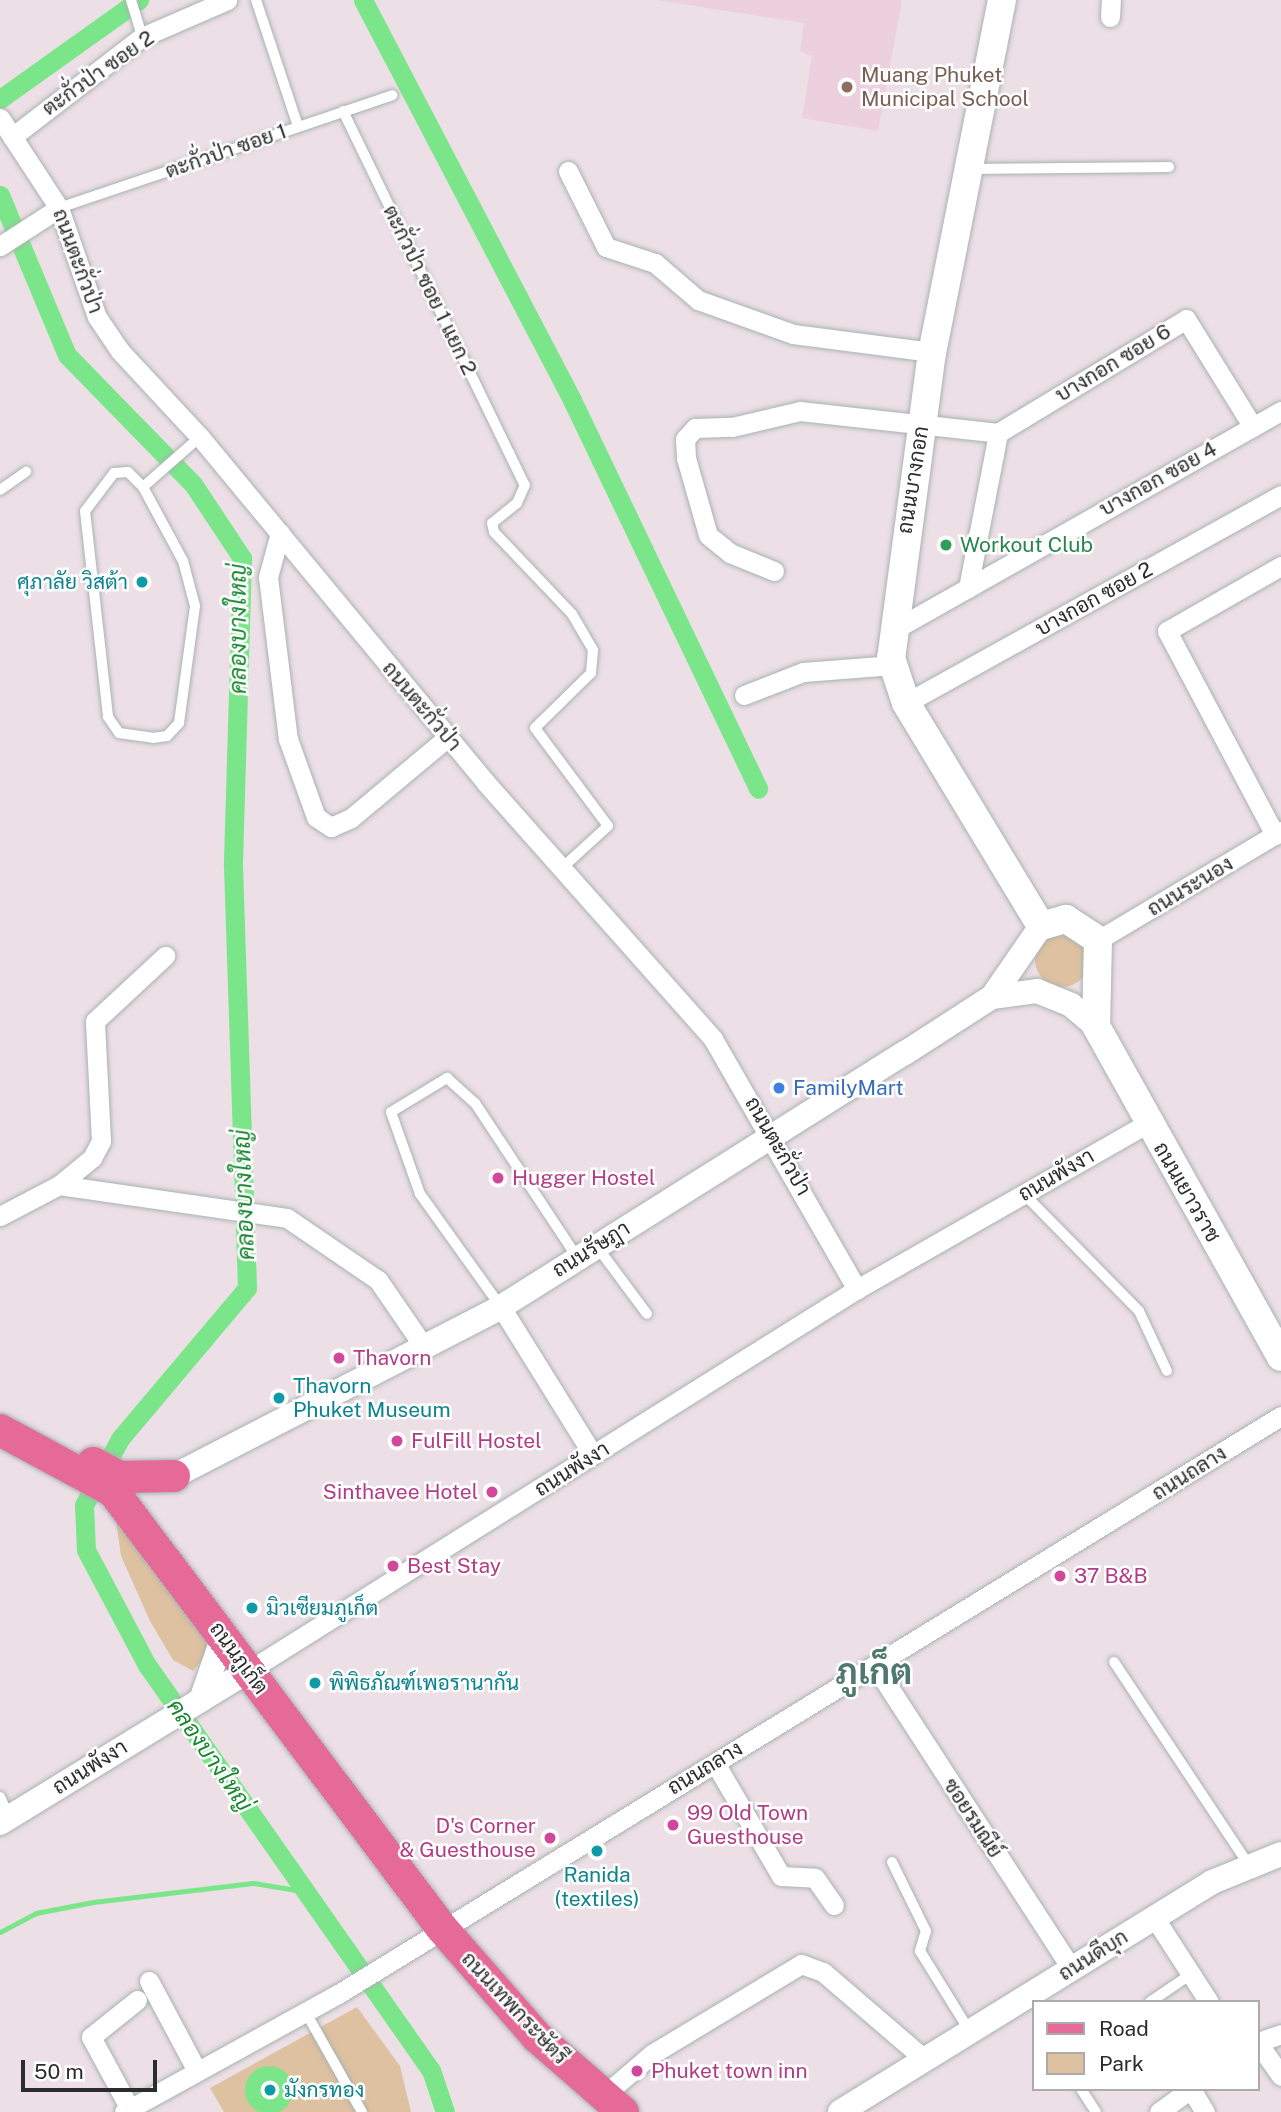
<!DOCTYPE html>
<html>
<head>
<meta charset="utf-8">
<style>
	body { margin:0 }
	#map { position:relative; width:1281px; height:2112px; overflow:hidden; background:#ecdfe6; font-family:"Public Sans",Sarabun,sans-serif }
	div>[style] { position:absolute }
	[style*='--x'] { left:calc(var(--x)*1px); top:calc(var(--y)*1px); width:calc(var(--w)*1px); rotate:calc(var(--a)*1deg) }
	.education>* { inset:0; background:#ecd0dd }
	.green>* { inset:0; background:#dec1a0 }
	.round { border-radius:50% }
	.water>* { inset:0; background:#7ae689 }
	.stream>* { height:5px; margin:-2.5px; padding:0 2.5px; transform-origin:2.5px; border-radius:2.5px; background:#7ae689 }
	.canal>* { height:19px; margin:-9.5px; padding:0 9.5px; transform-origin:9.5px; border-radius:9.5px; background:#7ae689 }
	.roads { filter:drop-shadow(0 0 2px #a8b3b0) drop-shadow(0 0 2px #a8b3b0) }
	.service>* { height:10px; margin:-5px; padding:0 5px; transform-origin:5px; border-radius:5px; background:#fff }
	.minor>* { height:19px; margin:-9.5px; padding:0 9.5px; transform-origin:9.5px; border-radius:9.5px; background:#fff }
	.tertiary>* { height:24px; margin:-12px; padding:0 12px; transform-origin:12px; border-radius:12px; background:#fff }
	.secondary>* { height:28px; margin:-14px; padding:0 14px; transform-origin:14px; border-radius:14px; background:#fff }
	.primary>* { height:32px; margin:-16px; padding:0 16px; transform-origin:16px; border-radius:16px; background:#e66a97 }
	.dots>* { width:19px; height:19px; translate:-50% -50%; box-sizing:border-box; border:4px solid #fff; border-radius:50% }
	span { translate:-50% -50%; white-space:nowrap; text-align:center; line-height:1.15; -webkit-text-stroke:5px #fff; paint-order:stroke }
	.street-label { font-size:21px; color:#2c2c2c }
	.education-label { font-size:21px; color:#785e54 }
	.left { translate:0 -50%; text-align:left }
	.leisure-label { font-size:21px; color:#27864d }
	.culture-label { font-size:21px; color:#0d838f }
	.right { translate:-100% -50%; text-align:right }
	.shop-label { font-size:21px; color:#366cbe }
	.hotel-label { font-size:21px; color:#b23c85 }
	.water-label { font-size:23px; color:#17862f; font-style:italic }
	.town-label { font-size:35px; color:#4f796c; font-weight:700 }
	.legend { position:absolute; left:1032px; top:2000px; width:228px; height:91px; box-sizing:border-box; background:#fff; border:2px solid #ababab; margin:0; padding:9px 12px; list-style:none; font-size:21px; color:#2c2c2c }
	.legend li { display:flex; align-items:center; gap:14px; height:35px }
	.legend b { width:35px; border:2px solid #ababab }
	.scale { position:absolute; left:21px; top:2060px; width:136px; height:32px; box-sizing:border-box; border:4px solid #2c2c2c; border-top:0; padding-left:9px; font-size:21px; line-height:24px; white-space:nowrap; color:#2c2c2c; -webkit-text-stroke:5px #fff; paint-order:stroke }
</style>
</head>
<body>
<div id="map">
	<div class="education">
		<i style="clip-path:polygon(656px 0,902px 0,878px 131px,802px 118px,812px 56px,800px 51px,804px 23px)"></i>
	</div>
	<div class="green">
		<i class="round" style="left:1035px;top:933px;width:54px;height:54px"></i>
		<i style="clip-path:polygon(112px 1493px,215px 1644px,193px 1671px,173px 1660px,150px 1621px,121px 1556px)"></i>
		<i style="clip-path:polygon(357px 2007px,400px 2066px,411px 2112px,224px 2112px,210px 2088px)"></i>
	</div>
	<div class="water">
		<i class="round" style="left:245px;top:2066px;width:48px;height:48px"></i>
	</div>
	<div class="stream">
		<i style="--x:0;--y:1932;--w:41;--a:-27.8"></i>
		<i style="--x:36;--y:1913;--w:58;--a:-10.9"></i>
		<i style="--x:93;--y:1902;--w:161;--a:-6.8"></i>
		<i style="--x:253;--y:1883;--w:50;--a:9.3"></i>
	</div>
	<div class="canal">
		<i style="--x:363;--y:0;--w:451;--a:62.4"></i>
		<i style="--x:572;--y:400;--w:431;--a:64.4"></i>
		<i style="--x:0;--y:99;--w:171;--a:-35.5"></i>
		<i style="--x:0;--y:195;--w:173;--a:67.3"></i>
		<i style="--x:67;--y:355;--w:180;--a:45.7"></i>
		<i style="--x:193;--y:484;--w:89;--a:56.5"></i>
		<i style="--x:242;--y:558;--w:308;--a:91.7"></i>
		<i style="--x:233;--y:866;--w:422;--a:88.1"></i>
		<i style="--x:247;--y:1288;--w:197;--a:130.1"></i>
		<i style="--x:120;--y:1439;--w:75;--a:118.6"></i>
		<i style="--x:84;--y:1505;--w:45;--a:87.5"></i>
		<i style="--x:86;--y:1550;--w:130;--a:62.1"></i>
		<i style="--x:147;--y:1665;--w:495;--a:55"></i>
		<i style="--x:431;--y:2070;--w:44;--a:71.6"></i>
	</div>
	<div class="roads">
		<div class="service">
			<i style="--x:131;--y:0;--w:39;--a:73"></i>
			<i style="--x:256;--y:0;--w:133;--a:71.6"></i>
			<i style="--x:343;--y:111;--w:416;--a:64.1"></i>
			<i style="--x:525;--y:485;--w:20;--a:114"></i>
			<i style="--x:517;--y:503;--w:32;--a:141"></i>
			<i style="--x:492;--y:523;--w:9;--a:77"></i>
			<i style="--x:494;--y:532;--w:113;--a:46.4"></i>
			<i style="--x:572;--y:614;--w:42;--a:59.7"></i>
			<i style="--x:593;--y:650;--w:23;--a:95"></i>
			<i style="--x:591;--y:673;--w:78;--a:135.5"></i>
			<i style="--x:535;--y:728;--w:122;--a:53.3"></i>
			<i style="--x:608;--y:826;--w:62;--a:137.6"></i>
			<i style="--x:972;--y:169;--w:197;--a:-0.6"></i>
			<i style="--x:59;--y:208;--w:352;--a:-18.7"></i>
			<i style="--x:143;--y:487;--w:21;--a:-135"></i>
			<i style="--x:128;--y:472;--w:14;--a:176"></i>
			<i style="--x:114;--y:473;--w:48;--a:127.3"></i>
			<i style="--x:85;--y:511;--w:207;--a:83.6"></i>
			<i style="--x:108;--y:717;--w:19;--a:55"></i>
			<i style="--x:119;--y:733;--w:34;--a:8"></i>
			<i style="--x:153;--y:738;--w:14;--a:-8"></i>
			<i style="--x:167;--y:736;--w:18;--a:-47"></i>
			<i style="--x:179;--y:723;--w:118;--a:-82.2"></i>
			<i style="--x:195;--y:606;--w:47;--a:-104.9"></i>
			<i style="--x:183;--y:561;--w:84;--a:-118.4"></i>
			<i style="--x:143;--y:487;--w:76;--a:-41.3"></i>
			<i style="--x:0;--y:490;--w:32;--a:-35"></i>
			<i style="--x:1024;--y:1194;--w:164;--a:45.5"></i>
			<i style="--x:1139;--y:1311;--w:66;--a:65"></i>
			<i style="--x:598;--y:1248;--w:82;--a:53.4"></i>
			<i style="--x:501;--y:1307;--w:139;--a:-125.6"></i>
			<i style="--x:420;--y:1194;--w:87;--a:-109.5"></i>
			<i style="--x:391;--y:1112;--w:66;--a:-31.3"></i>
			<i style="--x:447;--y:1078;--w:38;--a:42"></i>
			<i style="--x:475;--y:1103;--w:185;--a:56.5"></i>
			<i style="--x:1114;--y:1662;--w:244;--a:56.4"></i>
			<i style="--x:0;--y:1797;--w:21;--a:65"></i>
			<i style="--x:892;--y:1862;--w:77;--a:63.8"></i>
			<i style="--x:926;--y:1931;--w:21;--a:107"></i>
			<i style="--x:920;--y:1951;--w:93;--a:58.2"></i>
			<i style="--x:1150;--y:2002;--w:50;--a:-34.3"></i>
			<i style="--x:305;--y:2011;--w:116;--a:60.6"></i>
			<i style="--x:1081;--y:2089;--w:27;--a:57"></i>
		</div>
		<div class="minor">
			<i style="--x:1110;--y:17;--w:17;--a:-87"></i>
			<i style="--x:0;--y:118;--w:108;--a:56.8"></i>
			<i style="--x:59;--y:208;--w:115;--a:70.8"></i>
			<i style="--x:97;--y:317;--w:41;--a:55.9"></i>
			<i style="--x:120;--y:351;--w:117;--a:47.1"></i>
			<i style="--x:200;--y:437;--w:449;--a:50.4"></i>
			<i style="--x:486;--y:783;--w:342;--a:48.4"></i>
			<i style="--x:713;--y:1039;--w:289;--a:60.1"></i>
			<i style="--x:12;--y:137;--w:164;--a:-37.6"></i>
			<i style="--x:142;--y:37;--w:93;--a:-23.5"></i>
			<i style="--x:568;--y:171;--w:85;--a:63.4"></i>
			<i style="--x:606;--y:247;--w:52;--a:18.1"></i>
			<i style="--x:655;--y:263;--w:57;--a:40.7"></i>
			<i style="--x:698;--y:300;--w:101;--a:19.7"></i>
			<i style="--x:793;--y:334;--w:140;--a:7.4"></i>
			<i style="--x:0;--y:246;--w:70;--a:-32.8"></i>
			<i style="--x:280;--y:533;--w:46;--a:105.3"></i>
			<i style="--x:268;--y:577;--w:163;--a:83"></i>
			<i style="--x:288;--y:739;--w:83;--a:70.3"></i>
			<i style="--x:316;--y:817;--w:18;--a:34"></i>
			<i style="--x:331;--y:827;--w:22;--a:-24"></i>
			<i style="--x:351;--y:818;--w:126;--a:-39.9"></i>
			<i style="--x:774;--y:571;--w:48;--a:-157.8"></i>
			<i style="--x:730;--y:553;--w:28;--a:-141"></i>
			<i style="--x:708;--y:535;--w:80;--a:-105.9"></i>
			<i style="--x:686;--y:458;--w:19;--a:-93"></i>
			<i style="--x:685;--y:439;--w:15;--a:-48"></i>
			<i style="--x:695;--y:428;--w:37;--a:-2"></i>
			<i style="--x:732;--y:427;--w:70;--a:-13.2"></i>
			<i style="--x:800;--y:411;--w:199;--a:6.3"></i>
			<i style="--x:998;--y:433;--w:220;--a:-31.2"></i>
			<i style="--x:1186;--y:319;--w:127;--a:58.2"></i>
			<i style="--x:968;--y:588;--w:158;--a:-79"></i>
			<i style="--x:890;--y:632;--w:449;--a:-29.5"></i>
			<i style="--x:744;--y:695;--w:63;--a:-21.3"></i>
			<i style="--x:803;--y:672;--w:91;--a:-4.4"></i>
			<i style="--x:906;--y:703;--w:429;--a:-29"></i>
			<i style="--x:1275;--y:835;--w:231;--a:-117.9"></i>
			<i style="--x:1167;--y:631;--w:131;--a:-29.7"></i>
			<i style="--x:1098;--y:940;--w:213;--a:-30.8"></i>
			<i style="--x:59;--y:1185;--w:230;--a:8.2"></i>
			<i style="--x:287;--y:1218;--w:110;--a:34.3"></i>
			<i style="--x:378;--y:1280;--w:81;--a:55.5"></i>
			<i style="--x:0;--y:1216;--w:67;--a:-27.7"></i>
			<i style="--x:59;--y:1185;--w:43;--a:-39.3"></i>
			<i style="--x:92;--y:1158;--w:19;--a:-62"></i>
			<i style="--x:101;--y:1141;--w:120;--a:-92.9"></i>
			<i style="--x:95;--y:1021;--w:96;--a:-42.9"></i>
			<i style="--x:501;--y:1307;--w:174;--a:58.1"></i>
			<i style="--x:875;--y:1666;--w:361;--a:57"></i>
			<i style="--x:248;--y:1671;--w:719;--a:-32.1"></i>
			<i style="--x:857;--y:1289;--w:335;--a:-29.7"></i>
			<i style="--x:715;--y:1763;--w:131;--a:59.7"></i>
			<i style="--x:781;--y:1876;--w:34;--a:3"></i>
			<i style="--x:815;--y:1878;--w:33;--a:55"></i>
			<i style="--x:1154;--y:1917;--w:101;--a:57.1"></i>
			<i style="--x:149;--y:1981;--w:102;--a:61.9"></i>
			<i style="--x:1258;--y:2042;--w:24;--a:-19"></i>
			<i style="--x:1258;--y:2043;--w:40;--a:55.1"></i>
			<i style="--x:1191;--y:2089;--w:27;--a:59"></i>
			<i style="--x:603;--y:2096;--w:65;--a:-40.6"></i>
			<i style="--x:652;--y:2054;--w:174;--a:-31.1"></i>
			<i style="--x:801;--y:1964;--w:23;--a:20"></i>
			<i style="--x:823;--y:1972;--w:132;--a:40.7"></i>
			<i style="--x:130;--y:2109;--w:82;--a:-118.4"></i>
			<i style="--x:91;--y:2037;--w:59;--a:-38.8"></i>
			<i style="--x:124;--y:2112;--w:244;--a:-28.9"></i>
			<i style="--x:338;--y:1994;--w:1106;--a:-31.51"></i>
			<i style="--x:1159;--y:2112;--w:39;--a:-36"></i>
		</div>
		<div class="tertiary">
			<i style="--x:992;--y:997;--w:45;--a:-7.6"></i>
			<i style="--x:1037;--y:991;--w:37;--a:22"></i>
			<i style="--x:1071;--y:1005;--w:33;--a:40"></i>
			<i style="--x:174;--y:1476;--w:368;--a:-27.3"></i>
			<i style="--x:501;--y:1307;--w:477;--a:-32.2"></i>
			<i style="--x:905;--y:1053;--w:103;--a:-32.8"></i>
			<i style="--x:992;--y:997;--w:86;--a:-55.4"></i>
			<i style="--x:201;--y:1700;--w:67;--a:-70.8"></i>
			<i style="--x:0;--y:1823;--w:291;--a:-31.5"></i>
			<i style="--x:840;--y:2112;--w:437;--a:-31.7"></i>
			<i style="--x:1212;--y:1882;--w:74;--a:-22.1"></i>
		</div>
		<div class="secondary">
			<i style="--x:1002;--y:0;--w:359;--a:101.2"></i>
			<i style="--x:932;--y:352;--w:309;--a:97.6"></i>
			<i style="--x:891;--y:658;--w:47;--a:71.6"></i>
			<i style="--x:906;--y:703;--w:261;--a:58.8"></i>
			<i style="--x:1041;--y:926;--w:26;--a:-16"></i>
			<i style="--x:1066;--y:919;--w:38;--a:33"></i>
			<i style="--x:1098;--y:940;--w:86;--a:91.3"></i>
			<i style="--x:1096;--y:1026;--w:379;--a:60.8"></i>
		</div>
		<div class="primary">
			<i style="--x:0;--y:1430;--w:128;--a:28.4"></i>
			<i style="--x:113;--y:1491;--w:546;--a:53.05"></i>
			<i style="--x:441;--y:1927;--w:146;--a:48.9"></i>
			<i style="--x:537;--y:2037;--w:114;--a:41.1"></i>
			<i style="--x:93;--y:1463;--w:30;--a:28"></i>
			<i style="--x:119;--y:1477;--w:55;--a:-1"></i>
		</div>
	</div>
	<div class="dots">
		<i style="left:847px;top:87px;background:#8d6e63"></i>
		<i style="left:946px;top:545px;background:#2e9e5b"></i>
		<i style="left:142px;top:582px;background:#0f9aa8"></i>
		<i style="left:779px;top:1088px;background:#3f7fe0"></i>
		<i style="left:498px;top:1178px;background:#d1479c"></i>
		<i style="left:339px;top:1358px;background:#d1479c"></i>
		<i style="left:279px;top:1398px;background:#0f9aa8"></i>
		<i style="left:397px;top:1441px;background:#d1479c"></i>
		<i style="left:492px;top:1492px;background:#d1479c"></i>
		<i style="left:393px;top:1566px;background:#d1479c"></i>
		<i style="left:1060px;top:1576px;background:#d1479c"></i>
		<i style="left:252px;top:1608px;background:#0f9aa8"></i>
		<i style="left:315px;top:1683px;background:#0f9aa8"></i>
		<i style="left:673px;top:1825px;background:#d1479c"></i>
		<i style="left:550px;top:1838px;background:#d1479c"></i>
		<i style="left:597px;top:1851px;background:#0f9aa8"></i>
		<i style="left:637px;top:2071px;background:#d1479c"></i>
		<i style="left:270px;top:2090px;background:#0f9aa8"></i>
	</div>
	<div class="street-label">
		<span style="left:98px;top:73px;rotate:-35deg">ตะกั่วป่า ซอย 2</span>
		<span style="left:226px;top:151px;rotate:-19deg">ตะกั่วป่า ซอย 1</span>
		<span style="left:78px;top:261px;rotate:70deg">ถนนตะกั่วป่า</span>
		<span style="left:430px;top:290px;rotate:64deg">ตะกั่วป่า ซอย 1 แยก 2</span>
		<span style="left:1113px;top:363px;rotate:-31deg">บางกอก ซอย 6</span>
		<span style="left:1158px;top:479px;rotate:-29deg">บางกอก ซอย 4</span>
		<span style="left:913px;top:480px;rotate:-81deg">ถนนบางกอก</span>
		<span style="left:1094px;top:599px;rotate:-29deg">บางกอก ซอย 2</span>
		<span style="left:422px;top:706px;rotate:50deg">ถนนตะกั่วป่า</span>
		<span style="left:1190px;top:886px;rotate:-31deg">ถนนระนอง</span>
		<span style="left:778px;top:1146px;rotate:60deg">ถนนตะกั่วป่า</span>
		<span style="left:1056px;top:1175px;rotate:-30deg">ถนนพังงา</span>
		<span style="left:1187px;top:1192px;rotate:60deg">ถนนเยาวราช</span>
		<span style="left:591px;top:1249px;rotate:-32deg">ถนนรัษฎา</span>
		<span style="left:572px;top:1469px;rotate:-32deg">ถนนพังงา</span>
		<span style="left:1189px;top:1473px;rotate:-32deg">ถนนถลาง</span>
		<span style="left:239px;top:1658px;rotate:54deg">ถนนภูเก็ต</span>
		<span style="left:90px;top:1767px;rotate:-32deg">ถนนพังงา</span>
		<span style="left:705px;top:1768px;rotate:-31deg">ถนนถลาง</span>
		<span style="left:973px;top:1818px;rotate:57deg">ซอยรมณีย์</span>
		<span style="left:1093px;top:1955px;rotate:-32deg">ถนนดีบุก</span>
		<span style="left:515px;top:2008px;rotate:47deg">ถนนเทพกระษัตรี</span>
	</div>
	<div class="education-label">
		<span class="left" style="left:861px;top:87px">Muang Phuket<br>Municipal School</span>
	</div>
	<div class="leisure-label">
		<span class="left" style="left:960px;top:545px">Workout Club</span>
	</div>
	<div class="culture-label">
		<span class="right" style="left:128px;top:582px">ศุภาลัย วิสต้า</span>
		<span class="left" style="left:293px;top:1398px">Thavorn<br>Phuket Museum</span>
		<span class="left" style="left:266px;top:1608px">มิวเซียมภูเก็ต</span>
		<span class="left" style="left:329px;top:1683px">พิพิธภัณฑ์เพอรานากัน</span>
		<span style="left:597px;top:1887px">Ranida<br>(textiles)</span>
		<span class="left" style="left:284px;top:2090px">มังกรทอง</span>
	</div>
	<div class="shop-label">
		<span class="left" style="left:793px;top:1088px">FamilyMart</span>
	</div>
	<div class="hotel-label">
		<span class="left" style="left:512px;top:1178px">Hugger Hostel</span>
		<span class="left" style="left:353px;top:1358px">Thavorn</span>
		<span class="left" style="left:411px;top:1441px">FulFill Hostel</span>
		<span class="right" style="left:478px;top:1492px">Sinthavee Hotel</span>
		<span class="left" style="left:407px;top:1566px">Best Stay</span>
		<span class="left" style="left:1074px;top:1576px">37 B&amp;B</span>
		<span class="left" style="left:687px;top:1825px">99 Old Town<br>Guesthouse</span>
		<span class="right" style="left:536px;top:1838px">D's Corner<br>&amp; Guesthouse</span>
		<span class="left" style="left:651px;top:2071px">Phuket town inn</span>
	</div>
	<div class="water-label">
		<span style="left:238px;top:629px;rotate:-90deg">คลองบางใหญ่</span>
		<span style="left:244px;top:1195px;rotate:-92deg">คลองบางใหญ่</span>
		<span style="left:210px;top:1755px;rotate:55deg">คลองบางใหญ่</span>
	</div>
	<div class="town-label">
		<span style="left:874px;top:1672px">ภูเก็ต</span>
	</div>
	<ul class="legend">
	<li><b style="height:9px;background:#e66a97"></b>Road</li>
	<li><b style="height:19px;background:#dec1a0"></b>Park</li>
	</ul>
	<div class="scale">50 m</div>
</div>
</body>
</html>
